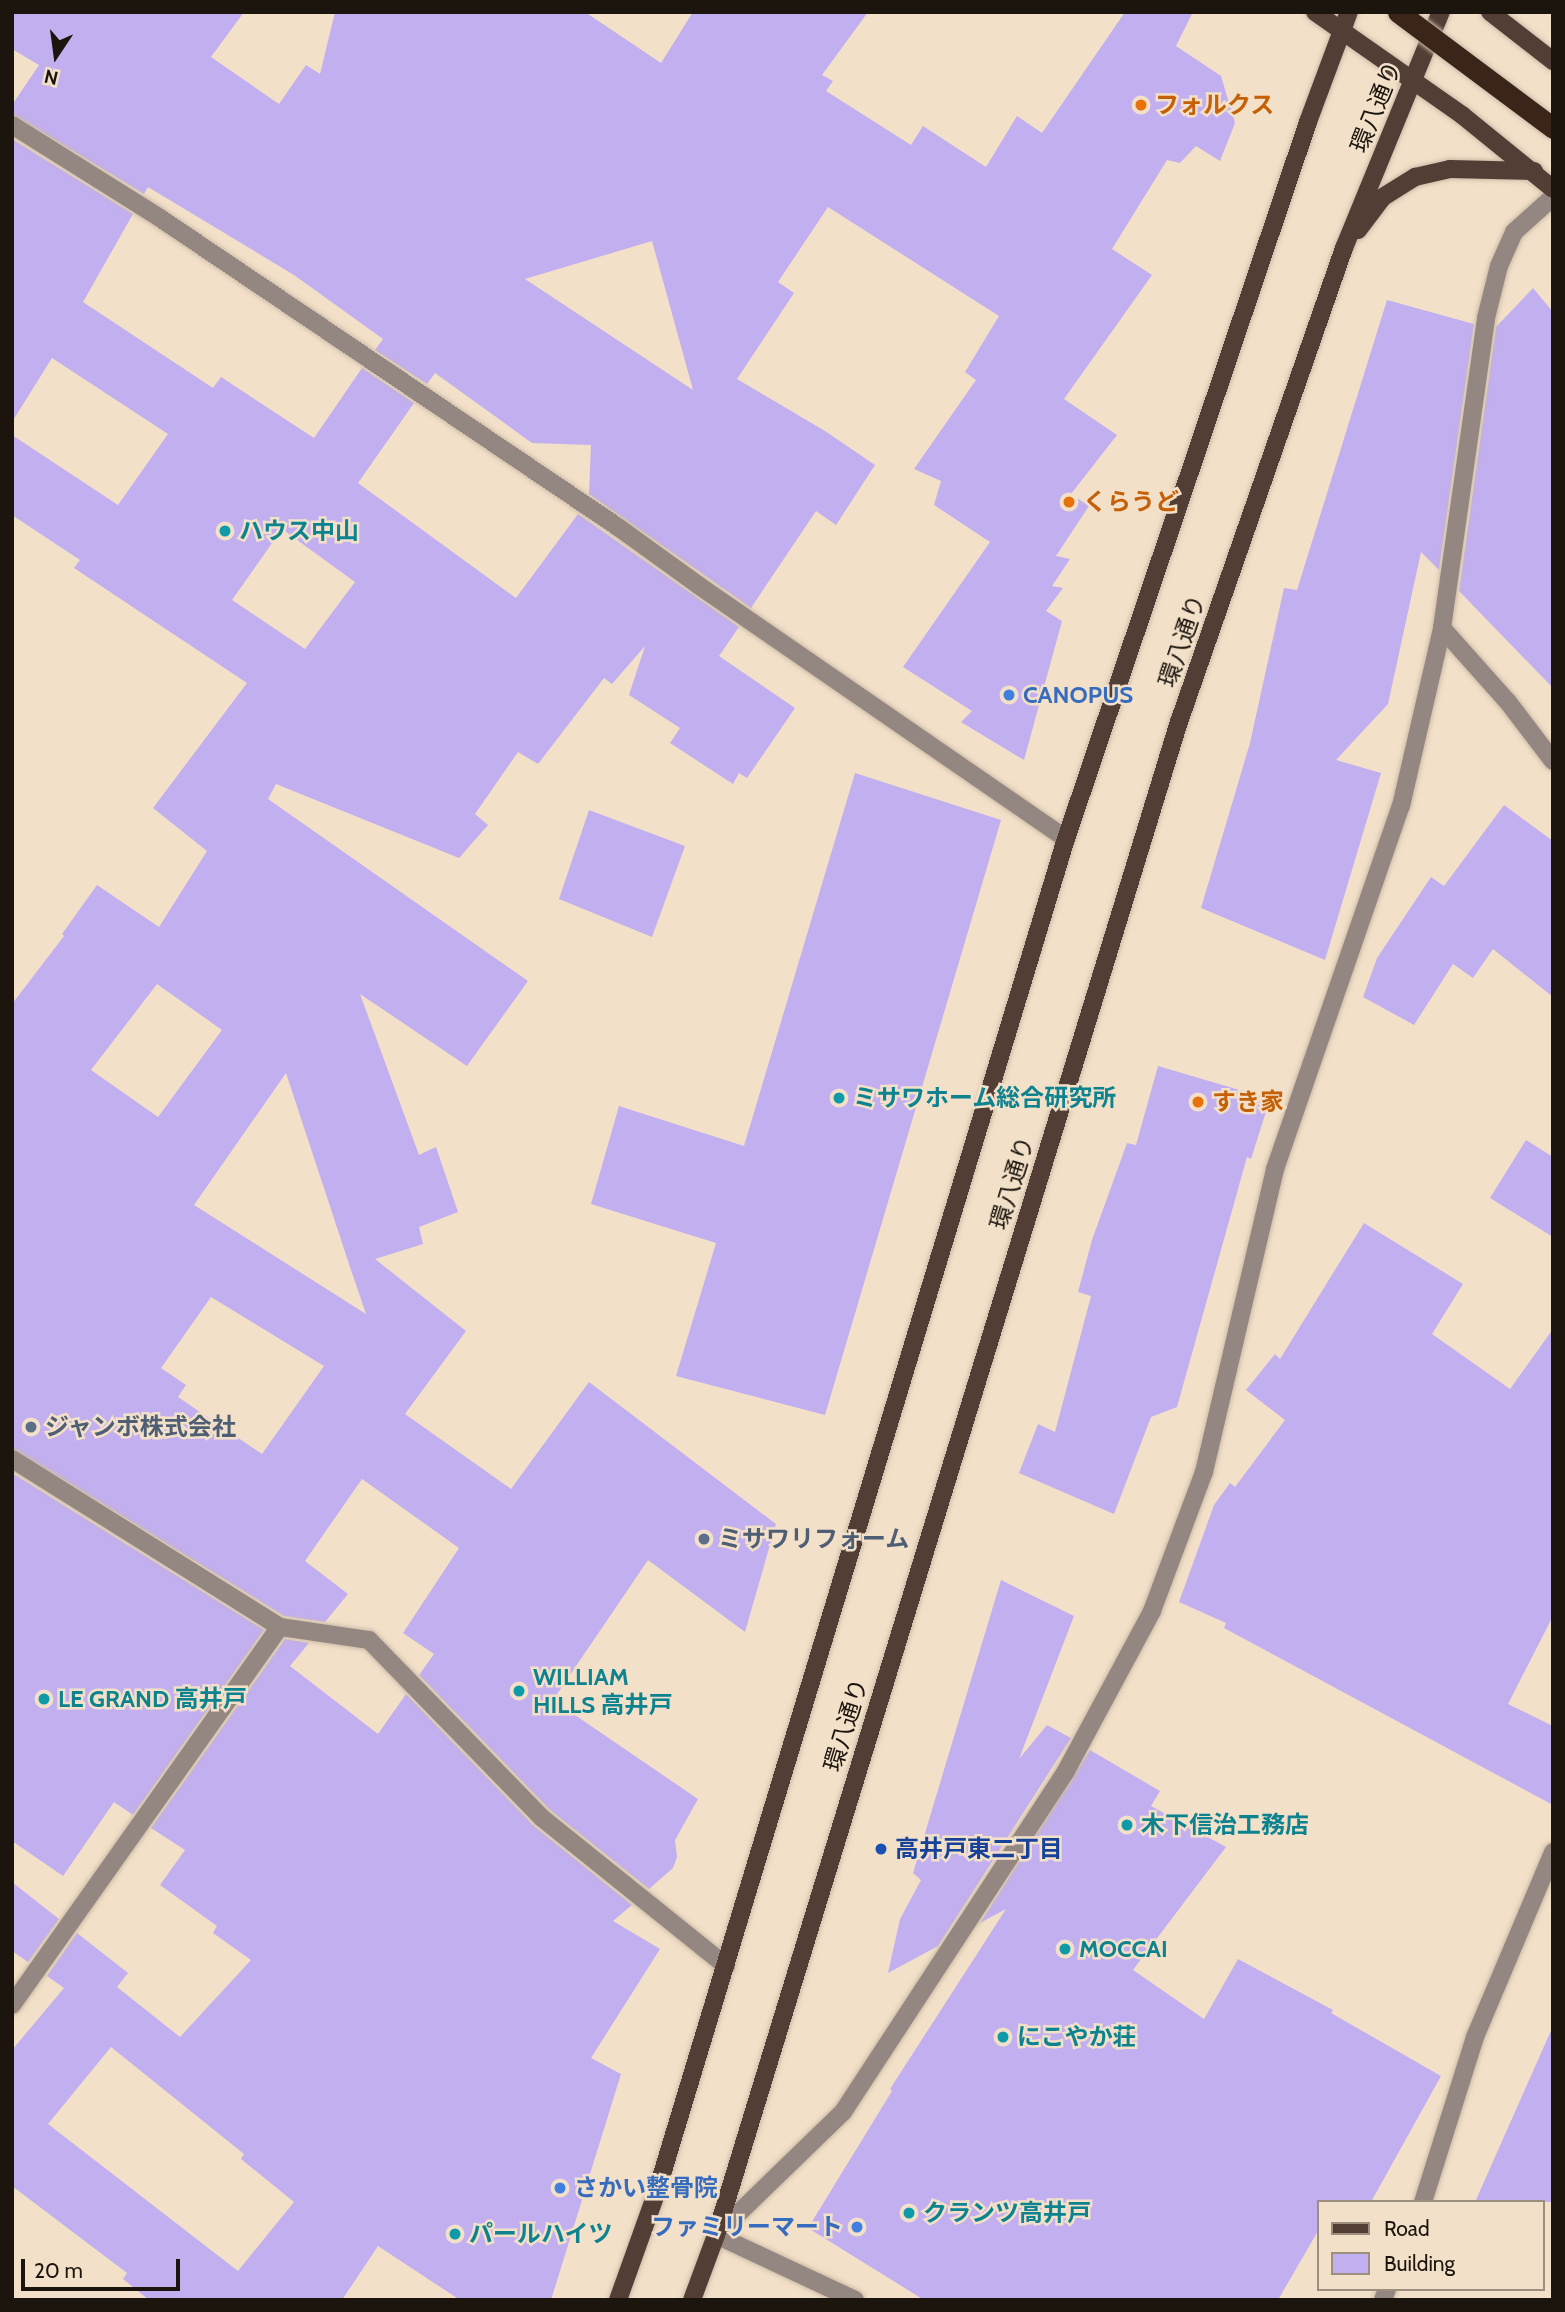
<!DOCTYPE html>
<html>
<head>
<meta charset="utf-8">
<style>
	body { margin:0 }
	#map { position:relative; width:1565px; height:2312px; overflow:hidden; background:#f3e0c9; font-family:Cabin,"Noto Sans JP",sans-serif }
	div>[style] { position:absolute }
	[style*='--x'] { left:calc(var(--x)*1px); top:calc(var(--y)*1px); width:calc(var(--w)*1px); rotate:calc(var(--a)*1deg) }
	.building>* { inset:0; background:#c2afef }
	.roads { filter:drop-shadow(0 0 2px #ccbba7) drop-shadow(0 0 2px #ccbba7) }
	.minor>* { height:18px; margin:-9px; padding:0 9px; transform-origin:9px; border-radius:9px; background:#948782 }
	.primary>* { height:18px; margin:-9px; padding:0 9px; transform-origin:9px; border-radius:9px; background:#523e35 }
	.bridges { filter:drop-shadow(0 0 2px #ccbba7) drop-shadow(0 0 2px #ccbba7) }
	.motorway-bridge>* { height:21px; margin:-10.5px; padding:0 10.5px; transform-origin:10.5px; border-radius:10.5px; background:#3b251a }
	.dots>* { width:19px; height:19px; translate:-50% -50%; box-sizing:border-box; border:4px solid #f3e0c9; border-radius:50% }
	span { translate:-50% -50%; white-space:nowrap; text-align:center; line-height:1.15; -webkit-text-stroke:5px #f3e0c9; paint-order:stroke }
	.food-label { font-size:24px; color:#c56008; font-weight:700 }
	.left { translate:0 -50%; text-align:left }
	.street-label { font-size:24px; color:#1b150d }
	.culture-label { font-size:24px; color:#0d838f; font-weight:700 }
	.shop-label { font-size:24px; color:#366cbe; font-weight:700 }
	.right { translate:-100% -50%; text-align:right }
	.service-label { font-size:24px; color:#4e5e75; font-weight:700 }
	.transit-label { font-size:24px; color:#164399; font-weight:700 }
	.frame { position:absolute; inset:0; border:14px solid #1b150d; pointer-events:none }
	.legend { position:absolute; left:1317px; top:2200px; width:228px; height:91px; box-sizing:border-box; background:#f3e0c9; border:2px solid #9d8f7e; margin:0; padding:9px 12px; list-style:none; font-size:21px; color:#1b150d }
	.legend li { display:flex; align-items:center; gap:14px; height:35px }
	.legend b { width:35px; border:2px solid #9d8f7e }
	.north { position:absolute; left:21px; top:21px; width:70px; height:70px; -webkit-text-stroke:5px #f3e0c9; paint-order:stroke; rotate:193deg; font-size:19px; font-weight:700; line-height:28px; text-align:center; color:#1b150d }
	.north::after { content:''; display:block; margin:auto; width:24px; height:32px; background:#1b150d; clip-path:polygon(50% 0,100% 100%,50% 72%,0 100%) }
	.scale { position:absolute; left:21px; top:2259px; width:159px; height:32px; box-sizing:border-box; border:4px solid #1b150d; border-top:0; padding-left:9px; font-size:21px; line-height:24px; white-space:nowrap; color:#1b150d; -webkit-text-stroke:5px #f3e0c9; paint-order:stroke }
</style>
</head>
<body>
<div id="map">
	<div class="building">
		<i style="clip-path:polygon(evenodd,12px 12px,244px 12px,211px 57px,279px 104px,306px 65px,320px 74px,335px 12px,585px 12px,661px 63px,693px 12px,868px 12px,822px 75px,833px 81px,826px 91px,911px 145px,923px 126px,986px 167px,1017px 116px,1042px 133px,1125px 12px,1193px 12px,1176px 46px,1221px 76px,1235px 123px,1220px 161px,1196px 146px,1180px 163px,1167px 160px,1112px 249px,1152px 275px,1064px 399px,1117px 435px,1071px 494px,1089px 506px,1056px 556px,1070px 559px,1052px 586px,1063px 588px,1046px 611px,1062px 621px,1024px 760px,961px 722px,972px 711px,903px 667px,990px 542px,934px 505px,941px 481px,914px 469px,976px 380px,965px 372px,999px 316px,828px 207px,778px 282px,794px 293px,737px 379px,825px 431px,875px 465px,836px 525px,816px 511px,751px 608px,589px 494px,591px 445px,532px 443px,435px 373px,427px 384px,375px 350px,383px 339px,294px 275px,148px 187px,144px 194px,12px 114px,12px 105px,39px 65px,12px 49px,12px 12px,652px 241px,693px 390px,525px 279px,652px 241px)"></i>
		<i style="clip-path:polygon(evenodd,12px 139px,133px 214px,83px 302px,213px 388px,221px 377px,314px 438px,362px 368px,414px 403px,358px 483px,516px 598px,578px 514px,739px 627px,719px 656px,795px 708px,747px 778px,739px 773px,733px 784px,670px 743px,680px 728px,629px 695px,645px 646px,612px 684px,604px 678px,538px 764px,518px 752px,475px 814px,488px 825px,459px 858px,276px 784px,268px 799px,528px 981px,467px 1066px,360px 994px,419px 1155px,436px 1147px,458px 1212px,419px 1227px,423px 1244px,375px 1259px,466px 1331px,405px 1414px,511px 1489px,589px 1382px,776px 1524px,745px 1632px,648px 1560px,553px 1700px,698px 1799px,675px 1840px,677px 1857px,673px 1868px,649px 1889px,550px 1810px,419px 1675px,434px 1654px,403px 1633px,459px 1548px,362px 1479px,305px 1561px,348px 1594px,325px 1622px,284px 1616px,12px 1448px,12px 1004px,64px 936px,62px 934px,97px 885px,159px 927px,207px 851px,153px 808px,247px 683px,74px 568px,80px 560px,12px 515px,12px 435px,118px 505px,168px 434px,52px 358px,12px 422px,12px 139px,282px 529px,355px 582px,305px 649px,232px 600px,282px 529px,12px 139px,157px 984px,222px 1030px,158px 1117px,91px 1070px,157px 984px,12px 139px,286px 1073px,350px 1267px,366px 1314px,194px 1205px,286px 1073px,12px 139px,211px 1297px,324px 1366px,262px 1454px,178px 1397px,186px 1385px,161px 1368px,211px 1297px)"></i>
		<i style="clip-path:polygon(1533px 288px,1553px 312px,1553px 688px,1459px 591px,1496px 327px)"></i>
		<i style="clip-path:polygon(1387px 300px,1474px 324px,1439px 570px,1421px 552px,1388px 704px,1336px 760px,1381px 773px,1325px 960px,1201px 908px,1250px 743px,1284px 588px,1297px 590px)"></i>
		<i style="clip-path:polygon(855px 773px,1001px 820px,825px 1415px,676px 1376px,716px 1243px,591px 1204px,619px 1106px,744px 1146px)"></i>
		<i style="clip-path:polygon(1504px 805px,1553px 841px,1553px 997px,1493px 949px,1473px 978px,1453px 964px,1414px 1025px,1363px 997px,1377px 958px,1431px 877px,1444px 886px)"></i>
		<i style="clip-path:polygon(589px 810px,685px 846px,652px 937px,559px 899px)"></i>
		<i style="clip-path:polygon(1158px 1066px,1270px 1099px,1251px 1159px,1247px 1157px,1177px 1407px,1151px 1417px,1114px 1514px,1019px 1473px,1038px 1424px,1055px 1432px,1091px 1296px,1078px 1292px,1092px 1240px,1127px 1143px,1136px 1145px)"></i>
		<i style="clip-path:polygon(1526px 1140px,1553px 1157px,1553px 1237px,1490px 1198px)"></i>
		<i style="clip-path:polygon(1364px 1223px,1463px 1284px,1432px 1334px,1510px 1389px,1553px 1329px,1553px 1616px,1508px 1704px,1553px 1726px,1553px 1805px,1224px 1628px,1226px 1623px,1179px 1602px,1214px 1505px,1230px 1483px,1235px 1487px,1285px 1420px,1246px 1390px,1275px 1354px,1280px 1359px)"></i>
		<i style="clip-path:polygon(12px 1473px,264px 1630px,133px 1815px,114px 1802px,63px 1876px,12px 1841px)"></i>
		<i style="clip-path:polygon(1001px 1580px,1074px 1616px,1019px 1759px,1047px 1725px,1071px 1738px,938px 1946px,888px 1973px,900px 1919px,921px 1880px,913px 1873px)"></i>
		<i style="clip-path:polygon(evenodd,285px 1639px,309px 1643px,290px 1666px,378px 1734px,406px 1694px,534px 1826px,632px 1905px,613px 1921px,660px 1949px,591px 2058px,621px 2074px,551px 2300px,460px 2300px,378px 2246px,342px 2300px,149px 2300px,123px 2279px,127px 2273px,12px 2186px,12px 2050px,64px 1988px,47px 1976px,77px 1933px,128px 1973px,117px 1987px,180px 2037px,251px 1960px,213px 1933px,217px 1926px,160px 1885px,185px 1850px,151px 1828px,285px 1639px,111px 2047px,244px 2154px,241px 2159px,294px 2202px,238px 2271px,48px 2124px,111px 2047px)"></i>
		<i style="clip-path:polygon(1090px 1750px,1160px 1791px,1151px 1806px,1226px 1847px,1133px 1970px,1204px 2019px,1238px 1959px,1333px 2010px,1331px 2013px,1441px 2076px,1371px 2202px,1318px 2202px,1318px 2231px,1278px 2300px,924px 2300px,808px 2228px,892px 2091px,890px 2089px,1006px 1909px,980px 1923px)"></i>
		<i style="clip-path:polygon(12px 1882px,59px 1919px,28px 1962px,12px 1951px)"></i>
		<i style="clip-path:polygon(1553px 2026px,1553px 2202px,1475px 2202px)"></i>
	</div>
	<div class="roads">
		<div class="minor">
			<i style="--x:12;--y:125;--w:175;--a:32.1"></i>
			<i style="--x:160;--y:218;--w:552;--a:34.01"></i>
			<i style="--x:618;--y:527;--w:99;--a:35.9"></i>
			<i style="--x:698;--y:585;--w:447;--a:34.6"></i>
			<i style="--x:1442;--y:628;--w:99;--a:48.3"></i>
			<i style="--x:1508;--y:702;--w:74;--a:52.7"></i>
			<i style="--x:12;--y:1459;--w:316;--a:32.1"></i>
			<i style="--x:280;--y:1627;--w:90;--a:8.3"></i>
			<i style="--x:369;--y:1640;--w:248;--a:45.8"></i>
			<i style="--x:542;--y:1818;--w:236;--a:38.8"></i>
			<i style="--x:12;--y:2005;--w:463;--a:-54.7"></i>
			<i style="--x:1423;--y:2202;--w:173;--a:-72.5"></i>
			<i style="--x:1475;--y:2037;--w:201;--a:-67.1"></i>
			<i style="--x:855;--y:2300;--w:153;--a:-154.9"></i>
			<i style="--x:716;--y:2235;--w:177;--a:-44.1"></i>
			<i style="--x:843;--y:2112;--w:407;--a:-56.8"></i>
			<i style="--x:1066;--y:1771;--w:182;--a:-61.7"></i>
			<i style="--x:1152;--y:1611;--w:148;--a:-69.5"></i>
			<i style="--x:1204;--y:1472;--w:311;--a:-76.8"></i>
			<i style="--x:1275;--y:1169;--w:384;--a:-70.9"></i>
			<i style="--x:1401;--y:806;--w:183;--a:-77"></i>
			<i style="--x:1442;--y:628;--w:313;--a:-81.9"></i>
			<i style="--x:1486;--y:318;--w:54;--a:-76"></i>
			<i style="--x:1499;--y:266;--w:37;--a:-66"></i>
			<i style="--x:1514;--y:232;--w:52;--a:-41.9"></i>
			<i style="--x:1383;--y:2300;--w:12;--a:-70"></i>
		</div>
		<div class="primary">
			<i style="--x:1315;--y:12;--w:179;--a:35"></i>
			<i style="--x:1462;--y:115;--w:117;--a:39.1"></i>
			<i style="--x:1490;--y:12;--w:80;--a:37.9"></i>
			<i style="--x:1358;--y:230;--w:41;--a:-52.9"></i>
			<i style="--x:1383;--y:197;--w:38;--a:-32"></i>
			<i style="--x:1415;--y:177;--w:36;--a:-13"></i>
			<i style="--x:1450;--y:169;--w:84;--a:1.4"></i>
			<i style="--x:618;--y:2300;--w:113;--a:-70.3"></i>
			<i style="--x:656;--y:2194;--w:1416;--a:-73.17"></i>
			<i style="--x:1066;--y:839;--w:757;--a:-71.35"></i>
			<i style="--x:1308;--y:122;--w:117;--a:-69.6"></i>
			<i style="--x:692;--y:2300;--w:69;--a:-69.7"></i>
			<i style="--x:716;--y:2235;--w:1582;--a:-72.99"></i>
			<i style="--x:1179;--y:722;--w:502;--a:-70.81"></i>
			<i style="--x:1344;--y:248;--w:255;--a:-67.7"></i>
		</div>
	</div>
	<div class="bridges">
		<div class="motorway-bridge">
			<i style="--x:1398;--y:12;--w:194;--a:36.8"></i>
		</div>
	</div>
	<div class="dots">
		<i style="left:1141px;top:105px;background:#e8710a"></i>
		<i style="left:1069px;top:502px;background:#e8710a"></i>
		<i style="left:225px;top:531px;background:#0f9aa8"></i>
		<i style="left:1009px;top:695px;background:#3f7fe0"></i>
		<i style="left:839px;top:1098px;background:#0f9aa8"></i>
		<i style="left:1198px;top:1102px;background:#e8710a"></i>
		<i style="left:31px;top:1427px;background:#5c6f8a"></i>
		<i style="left:704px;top:1539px;background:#5c6f8a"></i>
		<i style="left:519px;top:1691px;background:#0f9aa8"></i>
		<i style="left:44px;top:1699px;background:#0f9aa8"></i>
		<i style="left:1127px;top:1825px;background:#0f9aa8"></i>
		<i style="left:881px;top:1849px;background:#1a4fb4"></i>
		<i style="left:1065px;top:1949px;background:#0f9aa8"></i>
		<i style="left:1003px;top:2037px;background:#0f9aa8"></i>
		<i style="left:560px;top:2188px;background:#3f7fe0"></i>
		<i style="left:909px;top:2213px;background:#0f9aa8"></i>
		<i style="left:857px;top:2227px;background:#3f7fe0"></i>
		<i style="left:455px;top:2234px;background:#0f9aa8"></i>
	</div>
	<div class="food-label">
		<span class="left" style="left:1155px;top:105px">フォルクス</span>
		<span class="left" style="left:1083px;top:502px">くらうど</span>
		<span class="left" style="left:1212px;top:1102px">すき家</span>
	</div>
	<div class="street-label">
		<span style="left:1376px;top:107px;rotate:-68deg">環八通り</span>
		<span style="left:1182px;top:641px;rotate:-71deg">環八通り</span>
		<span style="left:1012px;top:1183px;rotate:-73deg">環八通り</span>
		<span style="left:846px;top:1725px;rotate:-73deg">環八通り</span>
	</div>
	<div class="culture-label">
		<span class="left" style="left:239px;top:531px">ハウス中山</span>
		<span class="left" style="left:853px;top:1098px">ミサワホーム総合研究所</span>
		<span class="left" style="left:533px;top:1691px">WILLIAM<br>HILLS 高井戸</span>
		<span class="left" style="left:58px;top:1699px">LE GRAND 高井戸</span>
		<span class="left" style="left:1141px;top:1825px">木下信治工務店</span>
		<span class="left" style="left:1079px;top:1949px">MOCCAI</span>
		<span class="left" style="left:1017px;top:2037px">にこやか荘</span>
		<span class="left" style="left:923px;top:2213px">クランツ高井戸</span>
		<span class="left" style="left:469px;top:2234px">パールハイツ</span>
	</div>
	<div class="shop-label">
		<span class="left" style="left:1023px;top:695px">CANOPUS</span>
		<span class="left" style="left:574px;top:2188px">さかい整骨院</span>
		<span class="right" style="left:843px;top:2227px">ファミリーマート</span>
	</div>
	<div class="service-label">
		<span class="left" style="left:45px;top:1427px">ジャンボ株式会社</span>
		<span class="left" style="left:718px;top:1539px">ミサワリフォーム</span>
	</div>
	<div class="transit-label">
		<span class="left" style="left:895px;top:1849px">高井戸東二丁目</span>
	</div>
	<div class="frame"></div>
	<ul class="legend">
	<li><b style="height:9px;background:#523e35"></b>Road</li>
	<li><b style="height:19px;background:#c2afef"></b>Building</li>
	</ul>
	<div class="north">N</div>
	<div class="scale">20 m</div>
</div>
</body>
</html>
